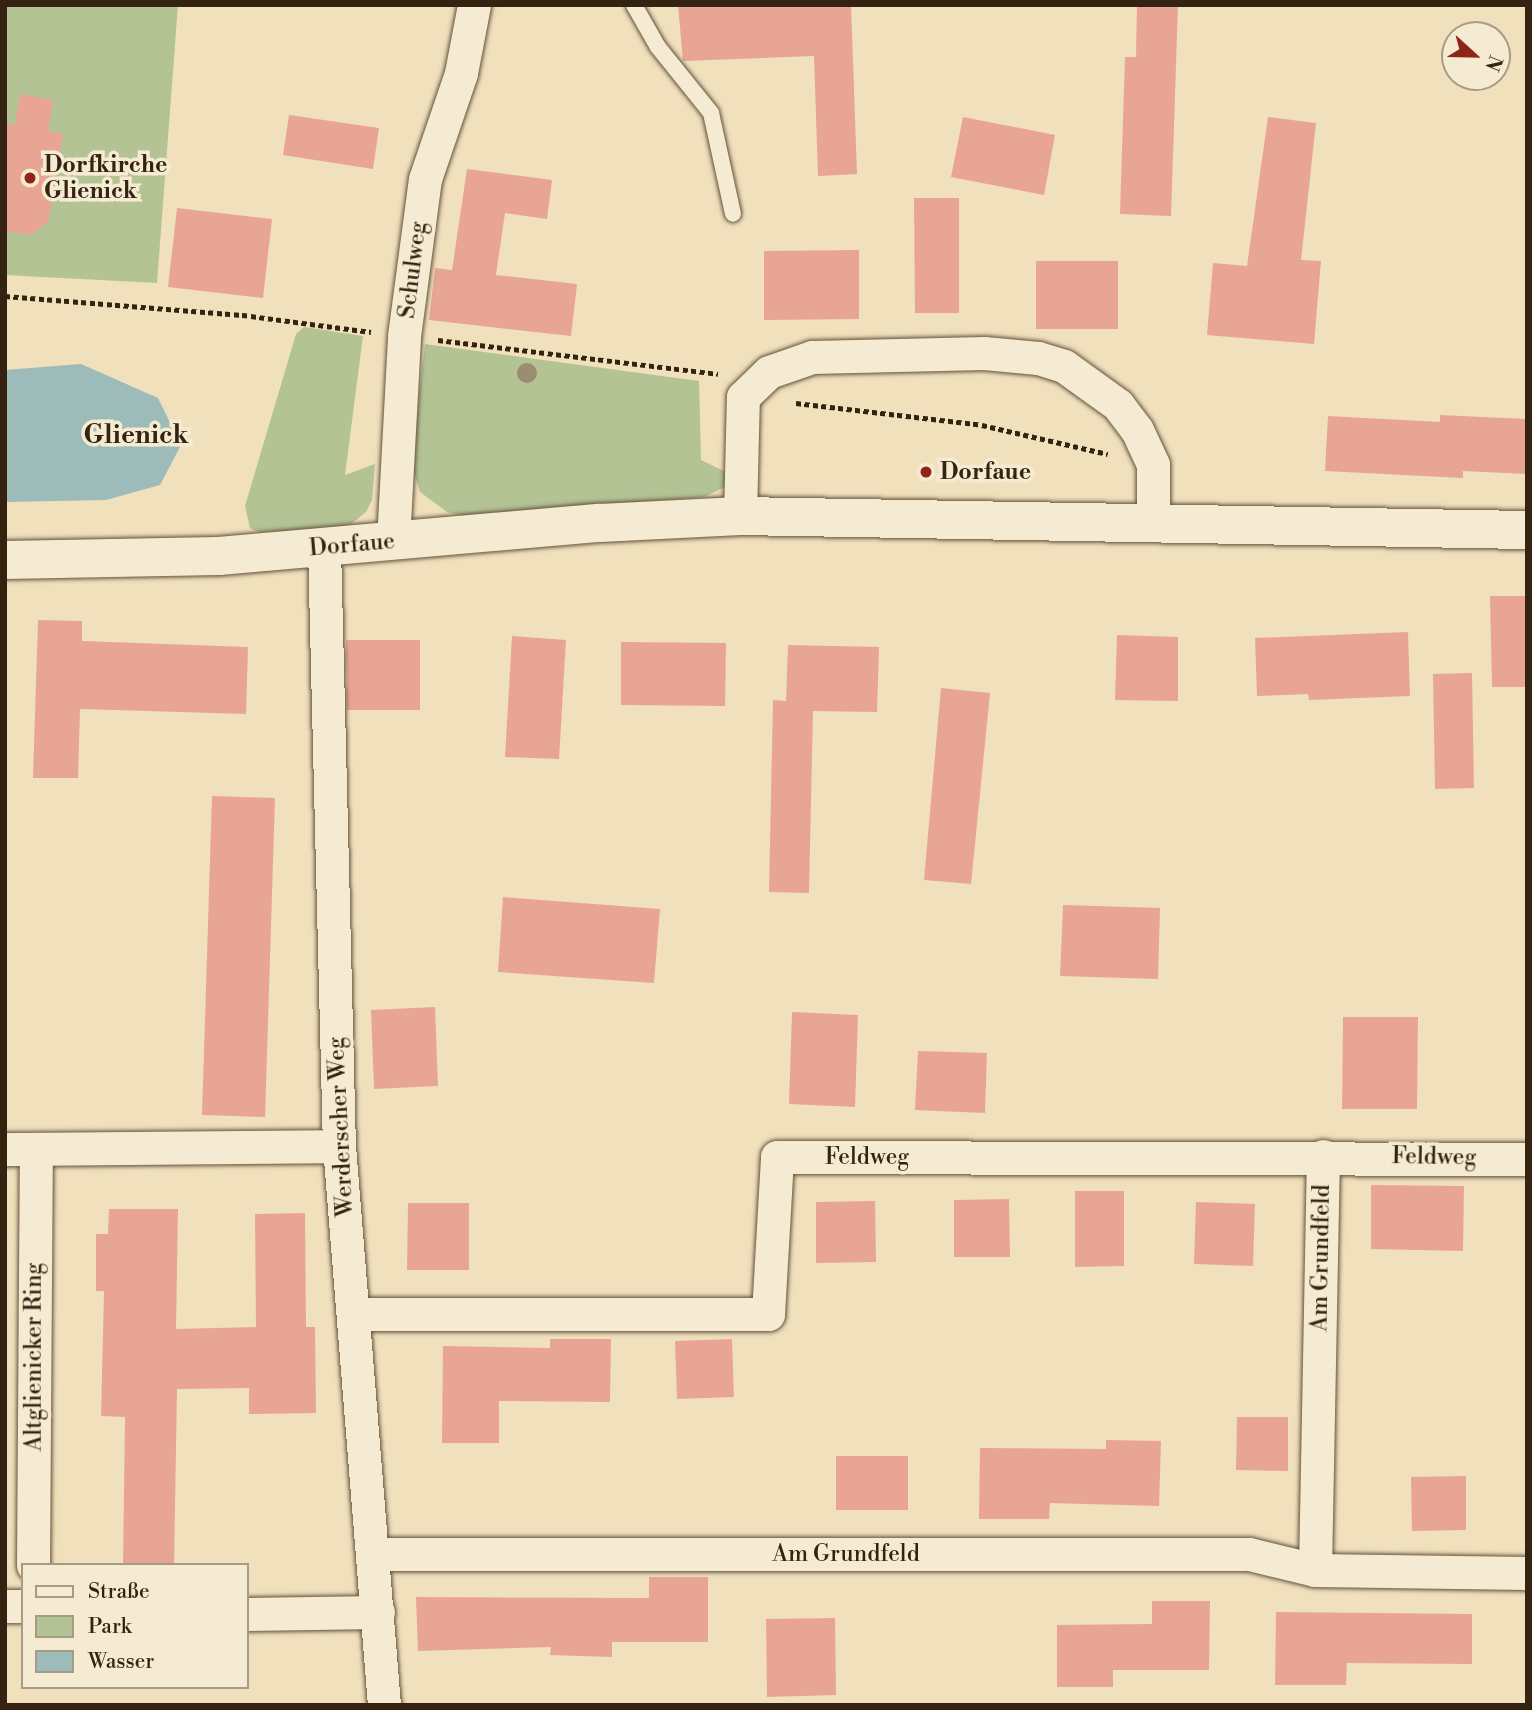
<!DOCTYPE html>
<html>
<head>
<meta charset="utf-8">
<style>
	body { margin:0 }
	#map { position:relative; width:1532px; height:1710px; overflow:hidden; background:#f0e0bb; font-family:"Libre Bodoni",serif }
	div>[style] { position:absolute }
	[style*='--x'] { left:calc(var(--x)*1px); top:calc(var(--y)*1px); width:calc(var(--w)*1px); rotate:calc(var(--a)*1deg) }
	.green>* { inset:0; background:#b4c394 }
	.water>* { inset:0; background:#9dbbb9 }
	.building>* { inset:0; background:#e9a593 }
	.path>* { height:4.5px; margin-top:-2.25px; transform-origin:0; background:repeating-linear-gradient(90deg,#352311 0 5px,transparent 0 8.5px) }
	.roads { filter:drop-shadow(0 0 2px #64523c) drop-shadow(0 0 2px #64523c) }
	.lane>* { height:16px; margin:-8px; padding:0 8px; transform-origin:8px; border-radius:8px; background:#f5ebd3 }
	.street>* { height:33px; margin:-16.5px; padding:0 16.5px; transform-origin:16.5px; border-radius:16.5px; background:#f5ebd3 }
	.secondary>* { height:38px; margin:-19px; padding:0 19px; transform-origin:19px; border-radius:19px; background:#f5ebd3 }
	.trees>* { width:20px; height:20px; margin:-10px; border-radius:50%; background:#9b8e70 }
	.dots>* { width:19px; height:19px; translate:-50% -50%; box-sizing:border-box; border:4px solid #f5ebd3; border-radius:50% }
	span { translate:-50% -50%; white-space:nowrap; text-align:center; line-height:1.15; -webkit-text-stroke:7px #f5ebd3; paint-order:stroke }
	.poi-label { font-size:23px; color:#352311; font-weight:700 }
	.left { translate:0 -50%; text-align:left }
	.street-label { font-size:23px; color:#352311 }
	.quarter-label { font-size:26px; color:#352311; font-weight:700 }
	.frame { position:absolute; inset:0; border:7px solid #352311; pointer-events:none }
	.legend { position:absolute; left:21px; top:1563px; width:228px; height:126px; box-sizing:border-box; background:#f5ebd3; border:2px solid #a89b85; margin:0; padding:9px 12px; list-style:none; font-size:21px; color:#352311 }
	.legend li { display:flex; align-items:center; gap:14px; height:35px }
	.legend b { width:35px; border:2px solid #a89b85 }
	.north { position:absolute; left:1441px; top:21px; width:70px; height:70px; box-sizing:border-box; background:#f5ebd3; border:2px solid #a89b85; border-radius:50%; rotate:112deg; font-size:19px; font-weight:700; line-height:28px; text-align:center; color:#352311 }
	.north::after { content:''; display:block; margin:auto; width:24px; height:32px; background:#8f2418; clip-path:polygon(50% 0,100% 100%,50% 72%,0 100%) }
</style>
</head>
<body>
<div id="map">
	<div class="green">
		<i style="clip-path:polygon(5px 5px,178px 5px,157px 283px,5px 275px)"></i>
		<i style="clip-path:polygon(304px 327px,363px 336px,345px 475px,375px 464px,372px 500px,366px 512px,345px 529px,259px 532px,250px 528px,245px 506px,296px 334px)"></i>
		<i style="clip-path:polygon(425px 344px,699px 381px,701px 460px,730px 474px,727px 486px,704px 497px,464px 516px,447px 512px,420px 492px,411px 464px)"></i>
	</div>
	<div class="water">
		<i style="clip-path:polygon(81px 364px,158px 398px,181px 445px,160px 485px,106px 500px,5px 502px,5px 370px)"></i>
	</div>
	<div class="building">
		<i style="clip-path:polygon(678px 5px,851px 5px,857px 174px,818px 176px,814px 56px,683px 61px)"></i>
		<i style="clip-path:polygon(1137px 5px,1178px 5px,1171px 216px,1120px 214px,1125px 57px,1136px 57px)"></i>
		<i style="clip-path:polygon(20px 94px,53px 100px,48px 131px,63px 134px,48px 222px,30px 235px,5px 231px,5px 123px,15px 125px)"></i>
		<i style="clip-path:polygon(289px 115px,379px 128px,373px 169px,283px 155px)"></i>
		<i style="clip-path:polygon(963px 117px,1055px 135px,1044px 195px,951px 177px)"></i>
		<i style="clip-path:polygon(1268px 117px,1316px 123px,1301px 260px,1321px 261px,1314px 344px,1207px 335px,1213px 263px,1247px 266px)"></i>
		<i style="clip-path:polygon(467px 169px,552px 180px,547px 219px,505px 213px,496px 275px,577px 284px,571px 336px,429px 320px,435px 268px,452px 270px)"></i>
		<i style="clip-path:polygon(914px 198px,959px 198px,959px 313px,915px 313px)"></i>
		<i style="clip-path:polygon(177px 208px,272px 219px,263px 298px,168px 287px)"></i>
		<i style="clip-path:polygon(859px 250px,859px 319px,764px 320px,764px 251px)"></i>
		<i style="clip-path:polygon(1036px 261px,1118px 261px,1118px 329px,1036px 329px)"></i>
		<i style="clip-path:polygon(1440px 415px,1527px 419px,1527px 474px,1463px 471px,1463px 478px,1325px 471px,1328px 416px,1440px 422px)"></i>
		<i style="clip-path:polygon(1490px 596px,1527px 596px,1527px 687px,1492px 687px)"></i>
		<i style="clip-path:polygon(38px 620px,82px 621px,82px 641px,248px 647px,246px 714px,80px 709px,78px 778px,33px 778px)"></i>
		<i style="clip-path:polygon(1408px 632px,1410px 696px,1309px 700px,1308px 694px,1257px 696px,1255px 638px)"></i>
		<i style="clip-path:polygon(1117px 635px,1178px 637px,1178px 701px,1115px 700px)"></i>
		<i style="clip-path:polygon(512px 636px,566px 640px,559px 759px,505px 757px)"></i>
		<i style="clip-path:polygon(346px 640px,420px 640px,420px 710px,347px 710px)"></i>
		<i style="clip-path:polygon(621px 642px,726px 643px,725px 706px,621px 705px)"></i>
		<i style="clip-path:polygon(788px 645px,879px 647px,877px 712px,813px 711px,809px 893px,769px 892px,773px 700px,786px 701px)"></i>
		<i style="clip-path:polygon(1472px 673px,1474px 788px,1435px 789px,1433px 674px)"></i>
		<i style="clip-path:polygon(941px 688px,990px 693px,971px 884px,924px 880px)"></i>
		<i style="clip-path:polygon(212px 796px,275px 798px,265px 1117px,202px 1115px)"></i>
		<i style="clip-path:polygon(503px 897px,660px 909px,654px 983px,498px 972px)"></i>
		<i style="clip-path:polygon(1063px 905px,1160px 908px,1158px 979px,1060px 976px)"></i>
		<i style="clip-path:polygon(435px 1007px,438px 1086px,374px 1089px,371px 1010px)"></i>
		<i style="clip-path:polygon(792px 1012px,858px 1015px,855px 1107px,789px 1104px)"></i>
		<i style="clip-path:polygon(1343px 1017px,1418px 1017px,1417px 1109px,1342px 1109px)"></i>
		<i style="clip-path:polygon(918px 1051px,987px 1053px,985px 1113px,915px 1110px)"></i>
		<i style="clip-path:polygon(1371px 1185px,1464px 1186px,1463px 1251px,1371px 1249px)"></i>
		<i style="clip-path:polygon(1075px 1191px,1124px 1191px,1124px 1266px,1075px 1267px)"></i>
		<i style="clip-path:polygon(1009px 1199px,1010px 1257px,954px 1257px,954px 1200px)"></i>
		<i style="clip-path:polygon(875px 1201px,876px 1262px,816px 1263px,816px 1202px)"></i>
		<i style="clip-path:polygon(1196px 1202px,1255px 1204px,1253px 1266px,1194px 1264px)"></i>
		<i style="clip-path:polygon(408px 1203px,469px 1203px,469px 1270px,407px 1270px)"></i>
		<i style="clip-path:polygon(109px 1209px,178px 1209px,176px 1329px,256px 1327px,255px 1214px,305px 1213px,306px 1327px,315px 1327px,316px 1413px,249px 1414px,249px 1388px,177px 1389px,174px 1565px,123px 1565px,125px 1417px,101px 1416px,104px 1291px,96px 1291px,96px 1234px,108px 1234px)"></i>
		<i style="clip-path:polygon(550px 1339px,611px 1339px,610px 1402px,499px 1401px,499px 1443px,442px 1443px,443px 1346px,550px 1348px)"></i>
		<i style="clip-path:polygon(732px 1339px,734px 1397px,677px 1399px,675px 1341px)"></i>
		<i style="clip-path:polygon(1237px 1417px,1288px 1417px,1288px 1471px,1236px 1470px)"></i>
		<i style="clip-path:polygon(1106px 1440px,1161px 1441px,1159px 1506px,1050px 1503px,1049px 1519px,979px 1519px,980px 1448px,1106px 1449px)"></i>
		<i style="clip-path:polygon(836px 1456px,908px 1456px,908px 1510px,836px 1510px)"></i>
		<i style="clip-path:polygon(1466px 1476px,1466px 1530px,1412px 1531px,1411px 1477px)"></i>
		<i style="clip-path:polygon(649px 1577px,708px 1577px,708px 1642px,612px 1642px,612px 1657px,550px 1655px,551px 1647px,418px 1651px,416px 1597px,649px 1598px)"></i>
		<i style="clip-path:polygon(1152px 1601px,1210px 1601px,1209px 1670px,1113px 1670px,1113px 1687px,1057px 1687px,1057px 1625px,1152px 1624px)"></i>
		<i style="clip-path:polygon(1276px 1612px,1472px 1614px,1472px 1664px,1347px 1663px,1346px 1685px,1275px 1685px)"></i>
		<i style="clip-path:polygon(835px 1618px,836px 1695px,767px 1697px,766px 1619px)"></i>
	</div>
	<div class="path">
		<i style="--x:5;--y:296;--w:247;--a:4.6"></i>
		<i style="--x:251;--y:316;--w:121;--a:7.6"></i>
		<i style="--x:438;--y:340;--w:282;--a:6.9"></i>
		<i style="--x:796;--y:403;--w:187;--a:6.7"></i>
		<i style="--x:982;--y:425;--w:129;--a:13"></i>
	</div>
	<div class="roads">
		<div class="lane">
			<i style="--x:634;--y:5;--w:48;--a:60.3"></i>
			<i style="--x:658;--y:47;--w:85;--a:51.2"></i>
			<i style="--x:711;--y:113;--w:103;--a:77.7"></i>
		</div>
		<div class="street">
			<i style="--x:740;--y:516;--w:119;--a:-88.6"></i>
			<i style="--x:743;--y:397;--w:36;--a:-44"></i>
			<i style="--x:769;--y:372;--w:46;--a:-19.2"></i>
			<i style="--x:812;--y:357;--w:172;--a:-1.3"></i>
			<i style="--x:984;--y:353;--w:54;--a:5.3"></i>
			<i style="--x:1038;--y:358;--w:27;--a:17"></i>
			<i style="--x:1064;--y:366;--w:67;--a:35.8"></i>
			<i style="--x:1118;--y:405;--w:31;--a:53"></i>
			<i style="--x:1137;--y:430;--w:38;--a:65"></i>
			<i style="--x:1153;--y:465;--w:56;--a:90"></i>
			<i style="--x:393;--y:541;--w:205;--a:-86.9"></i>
			<i style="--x:404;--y:336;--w:158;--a:-82.4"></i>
			<i style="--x:425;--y:179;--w:112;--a:-71.2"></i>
			<i style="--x:461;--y:73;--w:69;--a:-79.2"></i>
			<i style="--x:324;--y:547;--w:599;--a:88.57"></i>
			<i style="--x:339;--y:1146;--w:561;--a:85.4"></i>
			<i style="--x:5;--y:1149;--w:334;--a:-0.5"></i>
			<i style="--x:354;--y:1314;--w:414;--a:0"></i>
			<i style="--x:768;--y:1314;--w:157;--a:-86.7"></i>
			<i style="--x:777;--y:1157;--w:750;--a:0.15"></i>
			<i style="--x:374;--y:1554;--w:875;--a:0"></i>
			<i style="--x:1249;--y:1554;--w:68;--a:13.6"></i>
			<i style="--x:1315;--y:1570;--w:212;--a:0.8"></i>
			<i style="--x:33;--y:1565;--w:416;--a:-89.6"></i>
			<i style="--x:1315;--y:1570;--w:414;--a:-88.9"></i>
			<i style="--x:5;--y:1606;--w:18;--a:0"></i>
			<i style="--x:247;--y:1614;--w:131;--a:-0.9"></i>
		</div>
		<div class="secondary">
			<i style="--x:5;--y:560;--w:214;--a:-1.1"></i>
			<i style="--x:219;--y:556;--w:382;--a:-5"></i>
			<i style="--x:600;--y:523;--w:140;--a:-2.9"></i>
			<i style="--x:740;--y:516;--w:787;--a:1.02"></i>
		</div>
	</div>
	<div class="trees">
		<i style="left:527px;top:373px"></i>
	</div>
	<div class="dots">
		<i style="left:30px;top:178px;background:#8f2418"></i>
		<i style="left:926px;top:472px;background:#8f2418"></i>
	</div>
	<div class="poi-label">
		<span class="left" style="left:44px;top:178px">Dorfkirche<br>Glienick</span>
		<span class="left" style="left:940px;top:472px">Dorfaue</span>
	</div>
	<div class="street-label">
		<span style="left:413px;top:270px;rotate:-83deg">Schulweg</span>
		<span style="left:352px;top:545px;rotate:-5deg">Dorfaue</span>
		<span style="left:341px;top:1127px;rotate:-93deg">Werderscher Weg</span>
		<span style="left:867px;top:1157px">Feldweg</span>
		<span style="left:1434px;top:1157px;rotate:1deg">Feldweg</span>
		<span style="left:1321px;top:1258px;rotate:-89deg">Am Grundfeld</span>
		<span style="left:34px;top:1357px;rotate:-90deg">Altglienicker Ring</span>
		<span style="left:846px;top:1554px">Am Grundfeld</span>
	</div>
	<div class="quarter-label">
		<span style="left:136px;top:436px">Glienick</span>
	</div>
	<div class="frame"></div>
	<ul class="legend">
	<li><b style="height:9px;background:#f5ebd3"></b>Straße</li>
	<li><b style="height:19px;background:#b4c394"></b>Park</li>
	<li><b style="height:19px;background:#9dbbb9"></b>Wasser</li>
	</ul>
	<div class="north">N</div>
</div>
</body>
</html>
